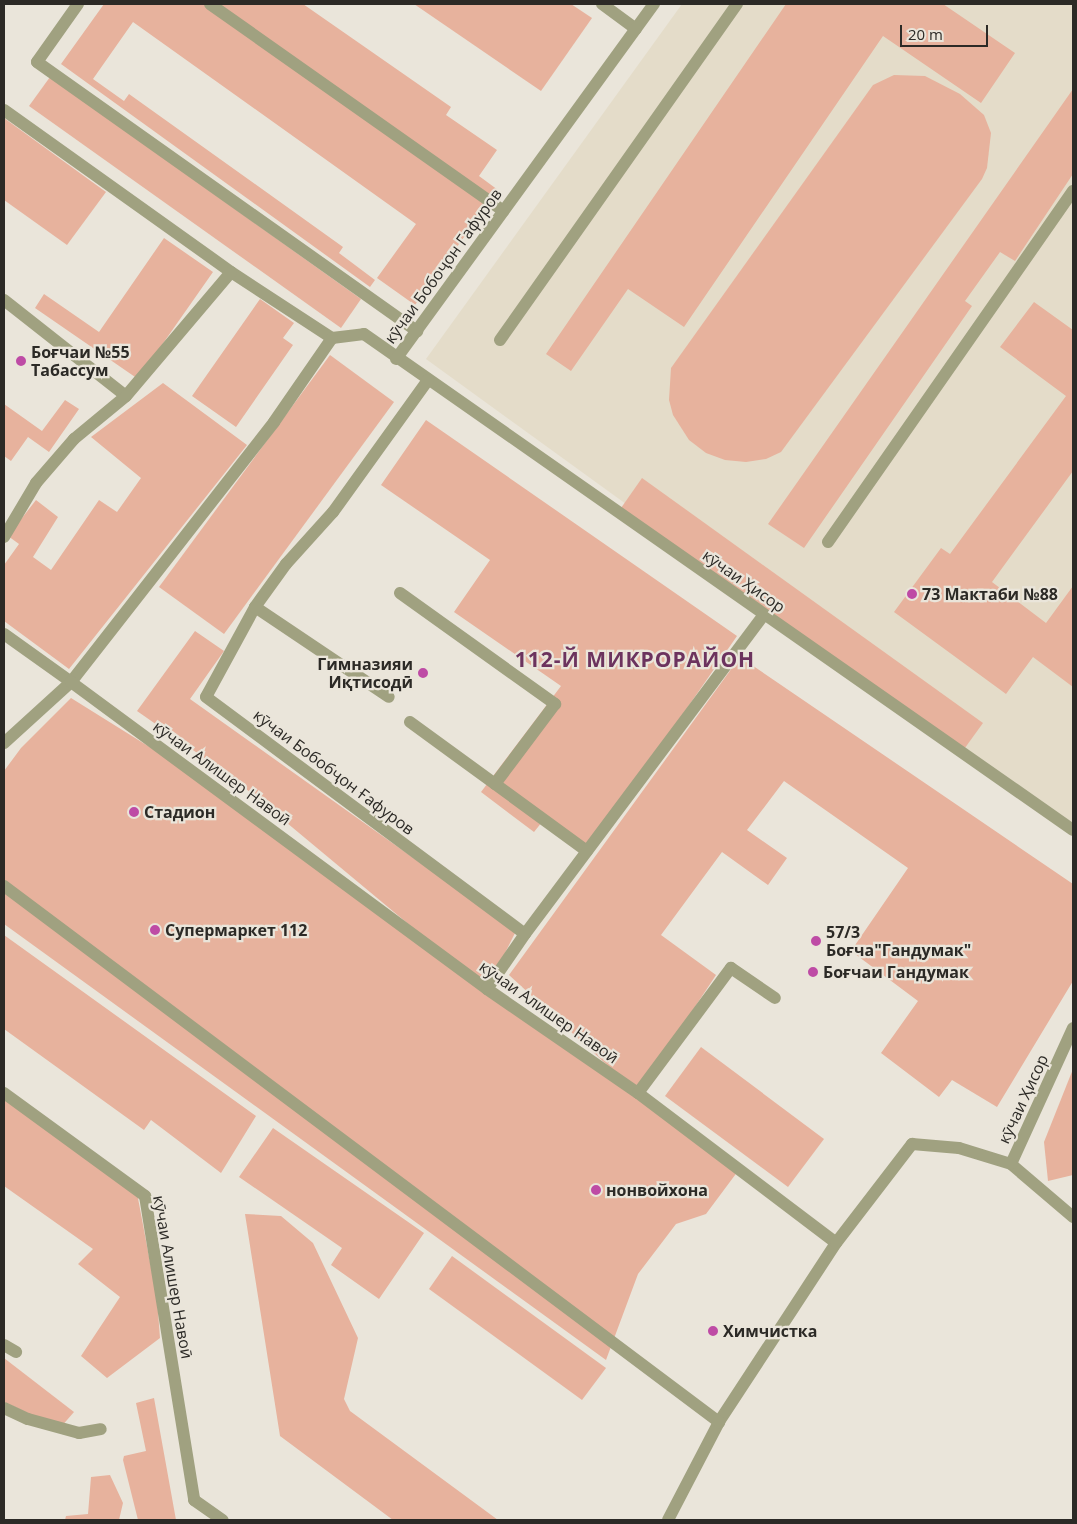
<!DOCTYPE html>
<html>
<head>
<meta charset="utf-8">
<style>
	body { margin:0 }
	#map { position:relative; width:1077px; height:1524px; overflow:hidden; background:#eae5da; font-family:"Open Sans",sans-serif }
	div>[style] { position:absolute }
	[style*='--x'] { left:calc(var(--x)*1px); top:calc(var(--y)*1px); width:calc(var(--w)*1px); rotate:calc(var(--a)*1deg) }
	.built>* { inset:0; background:#e4dcc9 }
	.green>* { inset:0; background:#e7b29d }
	.service>* { height:12px; margin:-6px; padding:0 6px; transform-origin:6px; border-radius:6px; background:#a0a180 }
	.minor>* { height:12px; margin:-6px; padding:0 6px; transform-origin:6px; border-radius:6px; background:#a0a180 }
	.dots>* { width:14px; height:14px; translate:-50% -50%; box-sizing:border-box; border:2px solid #eae5da; border-radius:50% }
	span { translate:-50% -50%; white-space:nowrap; text-align:center; line-height:1.15; -webkit-text-stroke:4.5px #eae5da; paint-order:stroke }
	.street-label { font-size:16px; color:#2c2a26 }
	.poi-label { font-size:16px; color:#2c2a26; font-weight:700 }
	.left { translate:0 -50%; text-align:left }
	.right { translate:-100% -50%; text-align:right }
	.district-label { font-size:21px; color:#6c335e; font-weight:700; letter-spacing:1px }
	.frame { position:absolute; inset:0; border:5px solid #2c2a26; pointer-events:none }
	.scale { position:absolute; left:900px; top:25px; width:88px; height:22px; box-sizing:border-box; border:2px solid #2c2a26; border-top:0; padding-left:6px; font-size:15px; line-height:18px; white-space:nowrap; color:#2c2a26; -webkit-text-stroke:4px #eae5da; paint-order:stroke }
</style>
</head>
<body>
<div id="map">
	<div class="built">
		<i style="clip-path:polygon(682px 4px,1073px 4px,1073px 828px,426px 359px)"></i>
	</div>
	<div class="green">
		<i style="clip-path:polygon(104px 4px,303px 4px,451px 107px,446px 115px,497px 150px,479px 176px,498px 190px,415px 305px,377px 278px,416px 224px,133px 22px,93px 79px,124px 101px,129px 94px,343px 247px,339px 253px,375px 280px,370px 287px,61px 64px)"></i>
		<i style="clip-path:polygon(414px 4px,571px 4px,592px 18px,541px 91px)"></i>
		<i style="clip-path:polygon(786px 4px,943px 4px,1015px 53px,981px 103px,883px 36px,684px 327px,628px 289px,571px 371px,546px 354px)"></i>
		<i style="clip-path:polygon(894px 75px,925px 76px,960px 94px,984px 115px,991px 133px,987px 168px,982px 179px,781px 452px,766px 459px,746px 462px,725px 460px,706px 453px,689px 440px,673px 415px,669px 400px,671px 368px,873px 85px)"></i>
		<i style="clip-path:polygon(50px 77px,361px 299px,341px 328px,29px 106px)"></i>
		<i style="clip-path:polygon(1073px 89px,1073px 174px,1015px 261px,1000px 252px,965px 301px,972px 306px,804px 548px,768px 524px)"></i>
		<i style="clip-path:polygon(4px 118px,106px 192px,67px 245px,4px 200px)"></i>
		<i style="clip-path:polygon(164px 238px,213px 272px,138px 379px,35px 308px,44px 294px,99px 332px)"></i>
		<i style="clip-path:polygon(260px 299px,294px 323px,283px 338px,293px 345px,236px 427px,192px 396px)"></i>
		<i style="clip-path:polygon(1034px 302px,1073px 330px,1073px 471px,992px 582px,1046px 623px,1073px 586px,1073px 687px,1033px 657px,1006px 694px,894px 612px,941px 548px,950px 554px,1066px 396px,1000px 347px)"></i>
		<i style="clip-path:polygon(330px 355px,394px 402px,224px 634px,159px 587px)"></i>
		<i style="clip-path:polygon(163px 383px,247px 445px,69px 669px,4px 621px,4px 565px,19px 544px,8px 536px,36px 500px,58px 517px,33px 557px,51px 570px,99px 500px,117px 512px,141px 478px,91px 437px)"></i>
		<i style="clip-path:polygon(65px 400px,79px 409px,49px 452px,28px 437px,11px 461px,4px 456px,4px 404px,42px 431px)"></i>
		<i style="clip-path:polygon(426px 420px,737px 636px,590px 848px,546px 817px,534px 832px,481px 792px,561px 686px,454px 612px,490px 560px,381px 485px)"></i>
		<i style="clip-path:polygon(642px 478px,983px 723px,962px 752px,621px 508px)"></i>
		<i style="clip-path:polygon(195px 631px,224px 651px,190px 699px,516px 931px,489px 985px,630px 1086px,509px 975px,740px 657px,1073px 884px,1073px 981px,997px 1107px,952px 1080px,939px 1097px,881px 1053px,918px 1001px,851px 951px,908px 868px,784px 781px,747px 830px,787px 858px,768px 885px,722px 852px,661px 935px,716px 975px,638px 1093px,741px 1167px,706px 1214px,676px 1224px,638px 1274px,606px 1360px,4px 924px,4px 771px,21px 748px,71px 698px,196px 776px,436px 947px,233px 778px,137px 711px)"></i>
		<i style="clip-path:polygon(4px 935px,256px 1116px,221px 1173px,151px 1120px,144px 1130px,4px 1029px)"></i>
		<i style="clip-path:polygon(701px 1047px,824px 1139px,788px 1187px,665px 1096px)"></i>
		<i style="clip-path:polygon(1073px 1069px,1073px 1175px,1048px 1181px,1044px 1142px)"></i>
		<i style="clip-path:polygon(4px 1097px,137px 1193px,157px 1299px,160px 1338px,107px 1378px,81px 1356px,120px 1297px,78px 1264px,93px 1249px,4px 1186px)"></i>
		<i style="clip-path:polygon(273px 1128px,424px 1233px,379px 1299px,331px 1265px,342px 1248px,239px 1177px)"></i>
		<i style="clip-path:polygon(245px 1214px,281px 1216px,313px 1243px,358px 1338px,344px 1399px,350px 1411px,498px 1520px,393px 1520px,280px 1436px)"></i>
		<i style="clip-path:polygon(452px 1256px,606px 1368px,582px 1400px,429px 1289px)"></i>
		<i style="clip-path:polygon(4px 1358px,74px 1412px,60px 1428px,4px 1402px)"></i>
		<i style="clip-path:polygon(154px 1398px,176px 1520px,138px 1520px,123px 1460px,124px 1456px,146px 1451px,136px 1403px)"></i>
		<i style="clip-path:polygon(110px 1475px,123px 1503px,119px 1520px,65px 1520px,66px 1516px,88px 1514px,91px 1477px)"></i>
	</div>
	<div class="service">
		<i style="--x:78;--y:4;--w:71;--a:125.3"></i>
		<i style="--x:37;--y:62;--w:466;--a:35.3"></i>
		<i style="--x:210;--y:4;--w:359;--a:35.2"></i>
		<i style="--x:602;--y:4;--w:42;--a:36.3"></i>
		<i style="--x:4;--y:110;--w:279;--a:35.5"></i>
		<i style="--x:231;--y:272;--w:121;--a:33.2"></i>
		<i style="--x:332;--y:338;--w:32;--a:-7"></i>
		<i style="--x:364;--y:334;--w:865;--a:34.98"></i>
		<i style="--x:4;--y:300;--w:155;--a:38.2"></i>
		<i style="--x:500;--y:340;--w:411;--a:-54.8"></i>
		<i style="--x:428;--y:380;--w:163;--a:125.7"></i>
		<i style="--x:333;--y:512;--w:70;--a:132.1"></i>
		<i style="--x:286;--y:564;--w:53;--a:125.8"></i>
		<i style="--x:255;--y:607;--w:102;--a:118.6"></i>
		<i style="--x:206;--y:697;--w:397;--a:36.6"></i>
		<i style="--x:4;--y:537;--w:63;--a:-59.3"></i>
		<i style="--x:36;--y:483;--w:58;--a:-49.2"></i>
		<i style="--x:74;--y:439;--w:67;--a:-39.6"></i>
		<i style="--x:126;--y:396;--w:162;--a:-49.7"></i>
		<i style="--x:828;--y:542;--w:428;--a:-55.1"></i>
		<i style="--x:400;--y:593;--w:191;--a:35.6"></i>
		<i style="--x:555;--y:704;--w:100;--a:126.9"></i>
		<i style="--x:255;--y:607;--w:161;--a:33.9"></i>
		<i style="--x:4;--y:634;--w:82;--a:35.6"></i>
		<i style="--x:71;--y:682;--w:330;--a:-52"></i>
		<i style="--x:274;--y:422;--w:102;--a:-55.4"></i>
		<i style="--x:410;--y:722;--w:219;--a:36.1"></i>
		<i style="--x:4;--y:743;--w:91;--a:-42.3"></i>
		<i style="--x:71;--y:682;--w:517;--a:36.43"></i>
		<i style="--x:487;--y:989;--w:183;--a:34.6"></i>
		<i style="--x:638;--y:1093;--w:248;--a:37.1"></i>
		<i style="--x:836;--y:1243;--w:214;--a:123.2"></i>
		<i style="--x:719;--y:1422;--w:110;--a:117.5"></i>
		<i style="--x:4;--y:886;--w:894;--a:36.86"></i>
		<i style="--x:487;--y:989;--w:67;--a:-55.4"></i>
		<i style="--x:525;--y:934;--w:399;--a:-53.2"></i>
		<i style="--x:1073;--y:1028;--w:149;--a:114.5"></i>
		<i style="--x:1011;--y:1164;--w:82;--a:40.5"></i>
		<i style="--x:4;--y:1093;--w:175;--a:36.1"></i>
		<i style="--x:145;--y:1196;--w:308;--a:80.8"></i>
		<i style="--x:194;--y:1500;--w:35;--a:35"></i>
		<i style="--x:638;--y:1093;--w:156;--a:-53.4"></i>
		<i style="--x:731;--y:968;--w:53;--a:34.3"></i>
		<i style="--x:836;--y:1243;--w:125;--a:-52.5"></i>
		<i style="--x:912;--y:1144;--w:47;--a:4.9"></i>
		<i style="--x:959;--y:1148;--w:54;--a:17.1"></i>
		<i style="--x:4;--y:1345;--w:14;--a:30"></i>
		<i style="--x:4;--y:1408;--w:26;--a:25"></i>
		<i style="--x:28;--y:1419;--w:53;--a:15.4"></i>
		<i style="--x:79;--y:1433;--w:22;--a:-10"></i>
	</div>
	<div class="minor">
		<i style="--x:396;--y:359;--w:439;--a:-54"></i>
	</div>
	<div class="dots">
		<i style="left:21px;top:361px;background:#be4ba5"></i>
		<i style="left:912px;top:594px;background:#be4ba5"></i>
		<i style="left:423px;top:673px;background:#be4ba5"></i>
		<i style="left:134px;top:812px;background:#be4ba5"></i>
		<i style="left:155px;top:930px;background:#be4ba5"></i>
		<i style="left:816px;top:941px;background:#be4ba5"></i>
		<i style="left:813px;top:972px;background:#be4ba5"></i>
		<i style="left:596px;top:1190px;background:#be4ba5"></i>
		<i style="left:713px;top:1331px;background:#be4ba5"></i>
	</div>
	<div class="street-label">
		<span style="left:443px;top:266px;rotate:-54deg">кӯчаи Бобоҷон Гафуров</span>
		<span style="left:744px;top:581px;rotate:35deg">кӯчаи Ҳисор</span>
		<span style="left:334px;top:772px;rotate:37deg">кӯчаи Бобобҷон Ғафуров</span>
		<span style="left:222px;top:773px;rotate:36deg">кӯчаи Алишер Навоӣ</span>
		<span style="left:549px;top:1012px;rotate:35deg">кӯчаи Алишер Навоӣ</span>
		<span style="left:1023px;top:1099px;rotate:-65deg">кӯчаи Ҳисор</span>
		<span style="left:173px;top:1277px;rotate:80deg">кӯчаи Алишер Навоӣ</span>
	</div>
	<div class="poi-label">
		<span class="left" style="left:31px;top:361px">Боғчаи №55<br>Табассум</span>
		<span class="left" style="left:922px;top:594px">73 Мактаби №88</span>
		<span class="right" style="left:413px;top:673px">Гимназияи<br>Иқтисодӣ</span>
		<span class="left" style="left:144px;top:812px">Стадион</span>
		<span class="left" style="left:165px;top:930px">Супермаркет 112</span>
		<span class="left" style="left:826px;top:941px">57/3<br>Боғча"Гандумак"</span>
		<span class="left" style="left:823px;top:972px">Боғчаи Гандумак</span>
		<span class="left" style="left:606px;top:1190px">нонвойхона</span>
		<span class="left" style="left:723px;top:1331px">Химчистка</span>
	</div>
	<div class="district-label">
		<span style="left:635px;top:659px">112-Й МИКРОРАЙОН</span>
	</div>
	<div class="frame"></div>
	<div class="scale">20 m</div>
</div>
</body>
</html>
